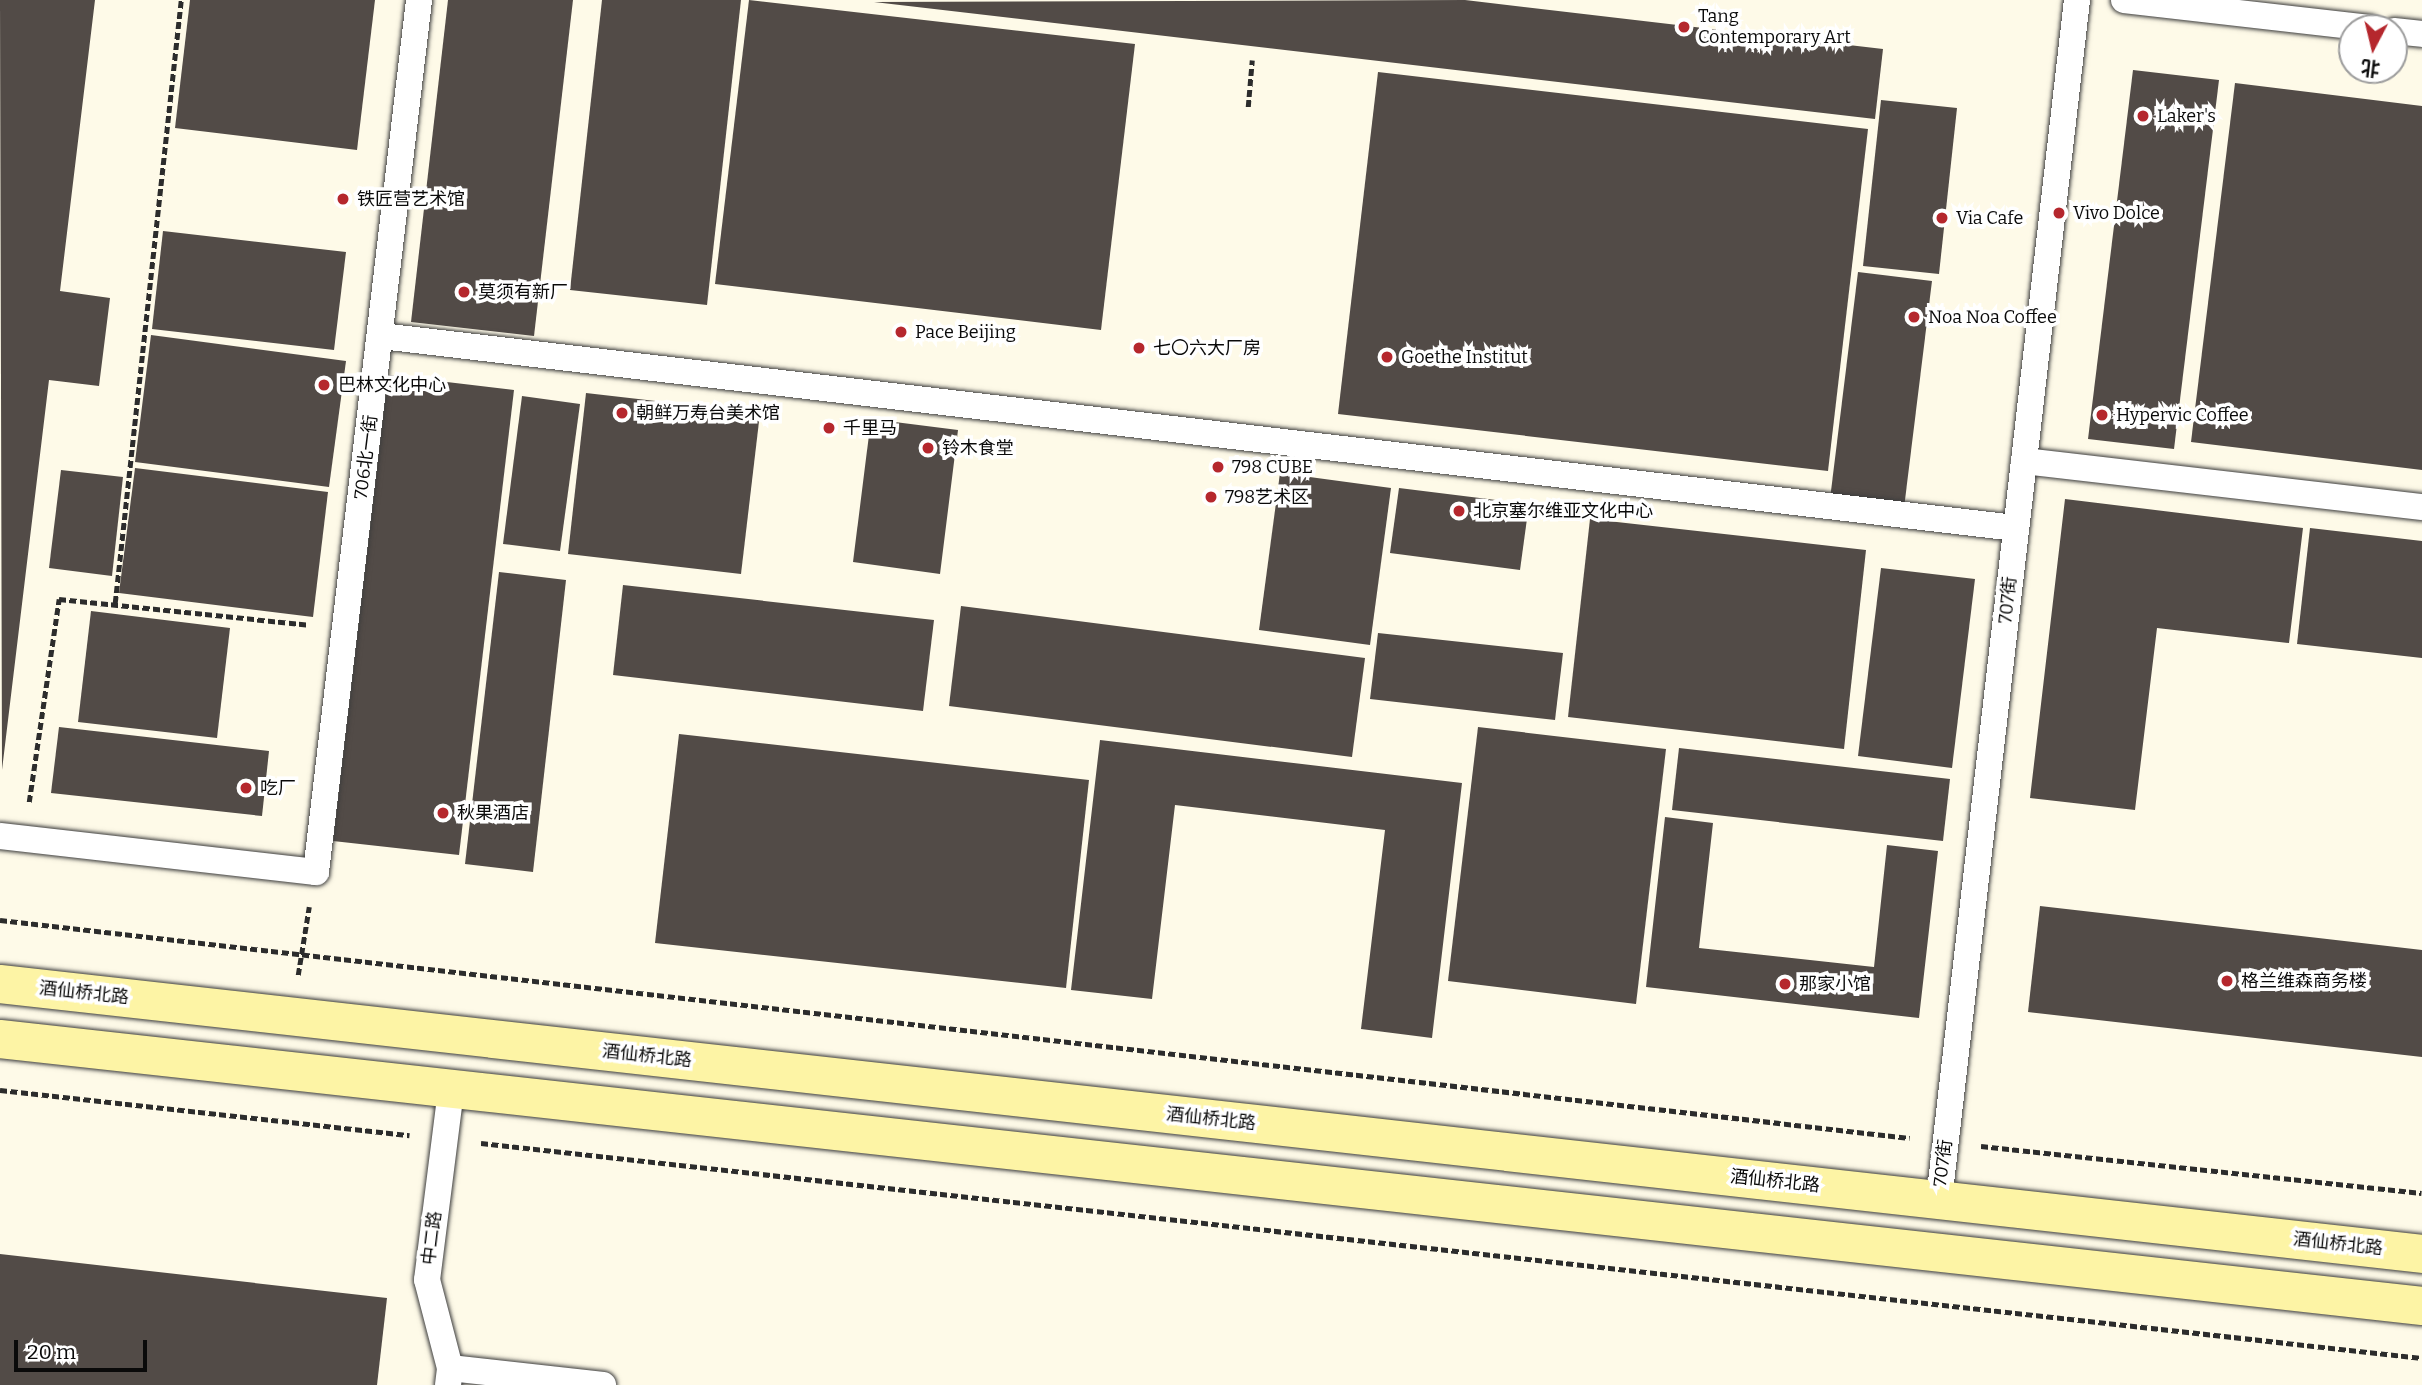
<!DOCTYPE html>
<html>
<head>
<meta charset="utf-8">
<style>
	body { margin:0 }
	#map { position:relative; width:2422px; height:1385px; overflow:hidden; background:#fefae8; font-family:Bitter,"Noto Sans SC",serif }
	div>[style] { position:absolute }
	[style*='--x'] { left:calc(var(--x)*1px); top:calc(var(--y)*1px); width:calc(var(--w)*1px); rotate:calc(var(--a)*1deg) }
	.building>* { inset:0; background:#524b47 }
	.path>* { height:4.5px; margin-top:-2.25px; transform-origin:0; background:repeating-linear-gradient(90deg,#2c2c2c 0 7px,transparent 0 10.5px) }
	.roads { filter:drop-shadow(0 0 2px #3d3d3d) drop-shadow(0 0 2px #3d3d3d) }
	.lane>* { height:26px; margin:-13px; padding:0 13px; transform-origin:13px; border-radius:13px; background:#fff }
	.secondary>* { height:38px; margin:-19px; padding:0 19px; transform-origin:19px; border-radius:19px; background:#fdf4a5 }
	.dots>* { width:19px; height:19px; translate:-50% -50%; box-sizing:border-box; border:4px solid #fff; border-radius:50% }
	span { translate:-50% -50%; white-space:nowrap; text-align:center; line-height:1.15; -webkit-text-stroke:7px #fff; paint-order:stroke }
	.poi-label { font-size:18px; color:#0a0a0a }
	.left { translate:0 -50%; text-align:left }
	.street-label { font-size:18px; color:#0a0a0a }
	.north { position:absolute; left:2338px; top:14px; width:70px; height:70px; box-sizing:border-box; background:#fff; border:2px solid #9d9d9d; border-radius:50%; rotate:187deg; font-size:19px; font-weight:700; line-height:28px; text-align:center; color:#0a0a0a }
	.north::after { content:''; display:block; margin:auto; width:24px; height:32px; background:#b5272d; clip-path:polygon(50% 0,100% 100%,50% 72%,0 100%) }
	.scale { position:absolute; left:14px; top:1340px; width:133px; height:32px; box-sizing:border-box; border:4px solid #0a0a0a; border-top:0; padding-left:9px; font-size:21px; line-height:24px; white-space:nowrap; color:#0a0a0a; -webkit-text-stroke:5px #fff; paint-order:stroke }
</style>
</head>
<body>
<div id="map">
	<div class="building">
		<i style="clip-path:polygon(0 0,95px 0,60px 291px,110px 298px,99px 386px,49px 380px,2px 770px)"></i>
		<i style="clip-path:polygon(190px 0,375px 0,357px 150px,175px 128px)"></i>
		<i style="clip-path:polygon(448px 0,573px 0,534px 336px,411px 322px)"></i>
		<i style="clip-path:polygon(602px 0,741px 0,707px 305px,570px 290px)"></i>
		<i style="clip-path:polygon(749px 0,1135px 44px,1101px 330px,715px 284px)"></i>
		<i style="clip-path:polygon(1465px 0,1883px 49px,1875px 119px,874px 2px)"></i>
		<i style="clip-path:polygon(2133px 70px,2219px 80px,2174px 449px,2088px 439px)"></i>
		<i style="clip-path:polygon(1378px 72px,1868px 129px,1828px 471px,1338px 414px)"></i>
		<i style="clip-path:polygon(2235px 83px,2422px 106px,2422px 470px,2191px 442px)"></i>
		<i style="clip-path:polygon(1881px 100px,1957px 108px,1939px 274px,1863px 266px)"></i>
		<i style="clip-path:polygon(163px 231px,346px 252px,334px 350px,152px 329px)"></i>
		<i style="clip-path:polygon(1858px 272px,1932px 281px,1904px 508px,1830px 499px)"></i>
		<i style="clip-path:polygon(151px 335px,346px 361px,329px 487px,135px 462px)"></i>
		<i style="clip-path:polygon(388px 375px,514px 390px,459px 855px,333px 841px)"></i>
		<i style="clip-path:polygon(586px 393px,760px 413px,741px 574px,568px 554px)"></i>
		<i style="clip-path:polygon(522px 396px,580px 404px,560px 551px,503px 544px)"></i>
		<i style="clip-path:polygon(871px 419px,958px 430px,940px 574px,853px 562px)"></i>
		<i style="clip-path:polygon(135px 468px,328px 492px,313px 617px,119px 593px)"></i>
		<i style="clip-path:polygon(61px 470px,123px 477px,112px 576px,49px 568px)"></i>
		<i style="clip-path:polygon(1280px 473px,1391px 488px,1370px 645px,1259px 630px)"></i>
		<i style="clip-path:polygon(1399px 488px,1529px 504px,1520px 570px,1390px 553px)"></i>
		<i style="clip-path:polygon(2065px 499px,2303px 528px,2289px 643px,2157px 628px,2135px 810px,2030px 798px)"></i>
		<i style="clip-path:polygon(1590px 519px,1866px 550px,1844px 749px,1568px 717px)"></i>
		<i style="clip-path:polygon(2310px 528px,2422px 541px,2422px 658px,2297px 644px)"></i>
		<i style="clip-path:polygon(1881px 568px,1975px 579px,1952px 768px,1858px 756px)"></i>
		<i style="clip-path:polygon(499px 572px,566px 580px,533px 872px,465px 864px)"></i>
		<i style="clip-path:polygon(623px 585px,934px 620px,923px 711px,613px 675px)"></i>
		<i style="clip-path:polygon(961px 606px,1365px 658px,1352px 757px,949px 706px)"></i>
		<i style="clip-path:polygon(91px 611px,230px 628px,217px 738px,78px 722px)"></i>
		<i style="clip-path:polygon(1378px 633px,1563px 653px,1555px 720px,1370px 699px)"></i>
		<i style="clip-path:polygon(59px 727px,269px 751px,262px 816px,51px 793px)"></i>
		<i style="clip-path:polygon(1478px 727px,1666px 749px,1636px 1004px,1448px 981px)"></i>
		<i style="clip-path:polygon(679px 734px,1089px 780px,1066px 988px,655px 943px)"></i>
		<i style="clip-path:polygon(1100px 740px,1462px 783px,1432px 1038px,1361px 1029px,1385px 830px,1175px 805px,1152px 999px,1071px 990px)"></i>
		<i style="clip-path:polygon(1679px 748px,1950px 779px,1943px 841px,1672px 810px)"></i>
		<i style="clip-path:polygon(1665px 817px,1713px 823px,1699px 948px,1874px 967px,1887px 845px,1938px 851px,1919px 1018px,1646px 987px)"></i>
		<i style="clip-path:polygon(2040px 906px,2422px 950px,2422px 1057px,2028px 1012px)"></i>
		<i style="clip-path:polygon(0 1254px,387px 1298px,377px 1385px,0 1385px)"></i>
	</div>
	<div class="path">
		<i style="--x:1248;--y:107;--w:47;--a:-85.1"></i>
		<i style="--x:115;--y:603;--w:607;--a:-83.75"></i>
		<i style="--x:29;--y:802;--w:205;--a:-81.6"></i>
		<i style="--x:59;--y:599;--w:251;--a:5.9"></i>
		<i style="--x:0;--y:920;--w:1922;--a:6.51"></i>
		<i style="--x:298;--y:975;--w:69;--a:-80.8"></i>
		<i style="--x:0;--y:1090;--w:412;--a:6.3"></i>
		<i style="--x:481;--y:1143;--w:1953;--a:6.32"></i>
		<i style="--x:1981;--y:1146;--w:443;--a:6.1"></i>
	</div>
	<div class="roads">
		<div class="lane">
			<i style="--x:2124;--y:0;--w:247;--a:6.5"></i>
			<i style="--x:2394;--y:31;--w:28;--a:6"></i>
			<i style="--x:381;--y:336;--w:1646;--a:6.7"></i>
			<i style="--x:2024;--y:461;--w:401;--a:6.6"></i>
			<i style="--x:0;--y:836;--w:318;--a:6.5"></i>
			<i style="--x:316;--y:872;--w:878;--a:-83.26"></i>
			<i style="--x:1939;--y:1200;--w:1208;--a:-83.44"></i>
			<i style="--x:450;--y:1368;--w:154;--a:6.3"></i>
			<i style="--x:448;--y:1385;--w:17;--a:-83"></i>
			<i style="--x:450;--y:1368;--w:91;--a:-104.6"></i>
			<i style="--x:427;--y:1280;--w:193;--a:-82.8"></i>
		</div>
		<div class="secondary">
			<i style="--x:0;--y:984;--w:2437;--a:6.36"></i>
			<i style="--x:0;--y:1039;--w:2437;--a:6.29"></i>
		</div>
	</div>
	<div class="dots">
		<i style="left:1684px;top:27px;background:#b5272d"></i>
		<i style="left:2143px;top:116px;background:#b5272d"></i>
		<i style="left:343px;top:199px;background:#b5272d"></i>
		<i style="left:2059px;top:213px;background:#b5272d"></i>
		<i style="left:1942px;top:218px;background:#b5272d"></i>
		<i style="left:464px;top:292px;background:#b5272d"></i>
		<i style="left:1914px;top:317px;background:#b5272d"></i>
		<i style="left:901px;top:332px;background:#b5272d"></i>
		<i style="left:1139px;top:348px;background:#b5272d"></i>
		<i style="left:1387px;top:357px;background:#b5272d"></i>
		<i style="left:324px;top:385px;background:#b5272d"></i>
		<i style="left:622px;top:413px;background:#b5272d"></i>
		<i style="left:2102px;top:415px;background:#b5272d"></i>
		<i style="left:829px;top:428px;background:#b5272d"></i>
		<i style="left:928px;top:448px;background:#b5272d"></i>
		<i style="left:1218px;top:467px;background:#b5272d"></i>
		<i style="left:1211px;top:497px;background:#b5272d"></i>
		<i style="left:1459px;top:511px;background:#b5272d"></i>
		<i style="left:246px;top:788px;background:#b5272d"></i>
		<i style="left:443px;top:813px;background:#b5272d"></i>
		<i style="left:2227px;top:981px;background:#b5272d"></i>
		<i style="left:1785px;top:984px;background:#b5272d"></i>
	</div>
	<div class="poi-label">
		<span class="left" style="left:1698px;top:27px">Tang<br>Contemporary Art</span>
		<span class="left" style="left:2157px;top:116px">Laker's</span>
		<span class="left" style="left:357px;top:199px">铁匠营艺术馆</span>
		<span class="left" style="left:2073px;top:213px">Vivo Dolce</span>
		<span class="left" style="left:1956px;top:218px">Via Cafe</span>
		<span class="left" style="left:478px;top:292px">莫须有新厂</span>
		<span class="left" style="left:1928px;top:317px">Noa Noa Coffee</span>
		<span class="left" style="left:915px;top:332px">Pace Beijing</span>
		<span class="left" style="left:1153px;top:348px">七〇六大厂房</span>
		<span class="left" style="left:1401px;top:357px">Goethe Institut</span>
		<span class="left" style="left:338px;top:385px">巴林文化中心</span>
		<span class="left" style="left:636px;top:413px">朝鲜万寿台美术馆</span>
		<span class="left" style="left:2116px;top:415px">Hypervic Coffee</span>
		<span class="left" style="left:843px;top:428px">千里马</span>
		<span class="left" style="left:942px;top:448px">铃木食堂</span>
		<span class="left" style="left:1232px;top:467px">798 CUBE</span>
		<span class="left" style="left:1225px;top:497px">798艺术区</span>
		<span class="left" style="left:1473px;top:511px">北京塞尔维亚文化中心</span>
		<span class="left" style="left:260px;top:788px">吃厂</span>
		<span class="left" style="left:457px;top:813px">秋果酒店</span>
		<span class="left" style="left:2241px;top:981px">格兰维森商务楼</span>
		<span class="left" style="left:1799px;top:984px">那家小馆</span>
	</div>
	<div class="street-label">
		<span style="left:366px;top:457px;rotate:-83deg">706北一街</span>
		<span style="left:2008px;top:600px;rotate:-84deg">707街</span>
		<span style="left:84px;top:993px;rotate:6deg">酒仙桥北路</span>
		<span style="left:647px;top:1056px;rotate:6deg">酒仙桥北路</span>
		<span style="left:1211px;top:1119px;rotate:6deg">酒仙桥北路</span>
		<span style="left:1943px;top:1163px;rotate:-83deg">707街</span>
		<span style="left:1775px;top:1181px;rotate:6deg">酒仙桥北路</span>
		<span style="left:432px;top:1238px;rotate:-83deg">中二路</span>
		<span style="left:2338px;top:1244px;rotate:6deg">酒仙桥北路</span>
	</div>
	<div class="north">北</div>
	<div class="scale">20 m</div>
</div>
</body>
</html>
